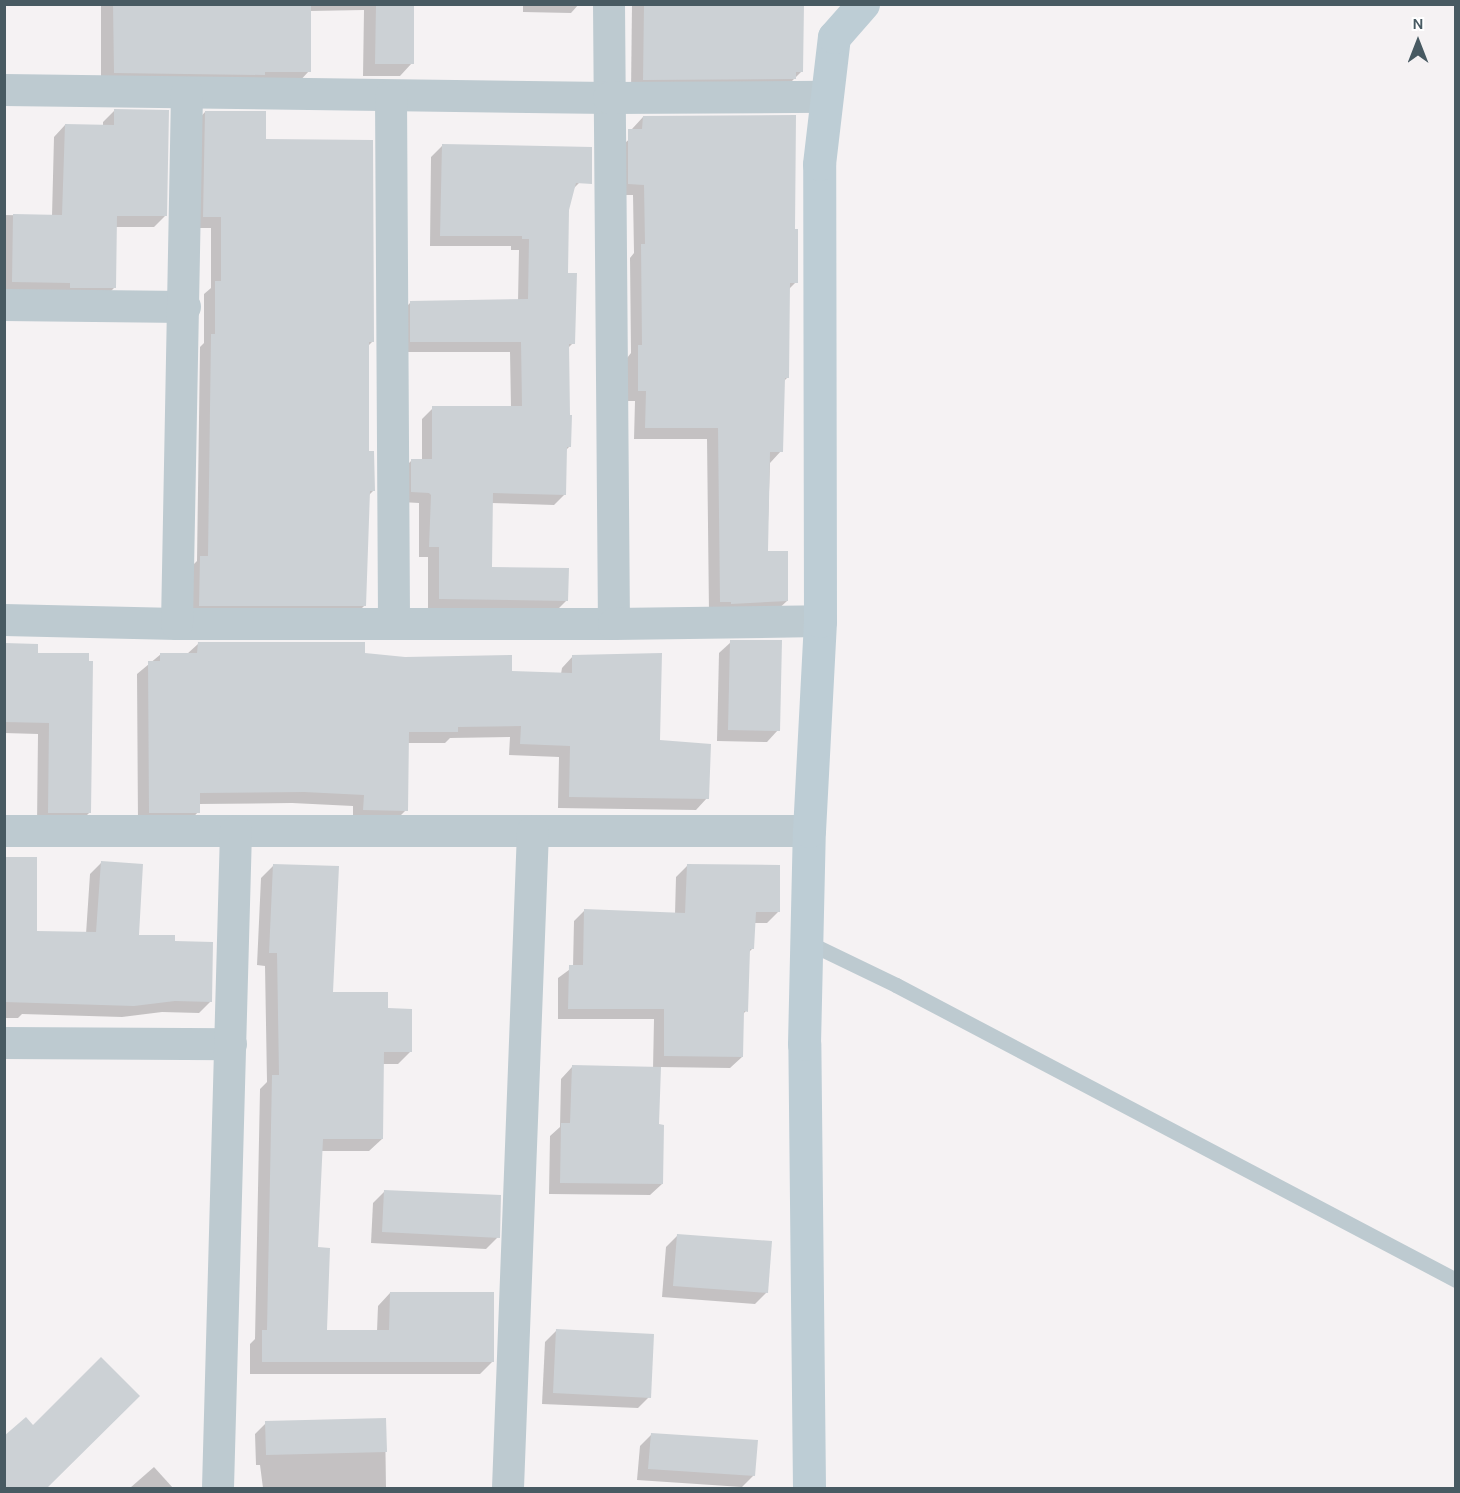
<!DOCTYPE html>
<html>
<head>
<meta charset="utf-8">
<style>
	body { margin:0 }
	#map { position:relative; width:1460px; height:1493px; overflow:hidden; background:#f5f2f3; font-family:Karla,sans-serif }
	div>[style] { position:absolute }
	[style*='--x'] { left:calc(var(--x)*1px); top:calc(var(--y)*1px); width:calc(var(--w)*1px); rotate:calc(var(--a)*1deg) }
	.shadow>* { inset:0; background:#0003 }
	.building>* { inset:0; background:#ccd1d5 }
	.lane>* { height:15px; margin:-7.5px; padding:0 7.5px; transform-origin:7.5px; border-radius:7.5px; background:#bdcad0 }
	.street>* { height:32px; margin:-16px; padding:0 16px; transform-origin:16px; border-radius:16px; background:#bdcad0 }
	.secondary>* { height:33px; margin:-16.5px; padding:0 16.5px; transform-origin:16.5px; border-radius:16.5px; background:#bdcdd5 }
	span { translate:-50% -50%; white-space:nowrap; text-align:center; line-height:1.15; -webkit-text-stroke:5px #fff; paint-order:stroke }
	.frame { position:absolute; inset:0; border:6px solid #485a62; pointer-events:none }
	.north { position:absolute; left:1388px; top:12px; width:60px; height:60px; -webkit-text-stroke:4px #fff; paint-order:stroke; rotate:0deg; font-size:16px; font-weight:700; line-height:24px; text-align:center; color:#485a62 }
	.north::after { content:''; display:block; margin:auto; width:21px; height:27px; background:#485a62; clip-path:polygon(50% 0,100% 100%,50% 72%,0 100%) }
</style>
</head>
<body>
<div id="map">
	<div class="shadow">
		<i style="clip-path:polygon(101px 4px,413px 4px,412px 63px,400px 76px,363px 76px,364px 10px,309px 11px,309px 71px,297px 84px,101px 86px)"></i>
		<i style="clip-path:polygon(523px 4px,579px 4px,571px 13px,523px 12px)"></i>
		<i style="clip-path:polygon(632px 4px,802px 4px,802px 71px,782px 91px,631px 92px)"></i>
		<i style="clip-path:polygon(114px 111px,165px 216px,154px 227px,115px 227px,114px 288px,103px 299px,4px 293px,4px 215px,52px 216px,54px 137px,65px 125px,103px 127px,103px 122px)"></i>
		<i style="clip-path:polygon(205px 112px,264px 140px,373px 341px,368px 346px,368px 453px,374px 490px,369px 495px,365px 605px,353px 617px,188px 617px,189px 569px,197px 561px,200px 347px,204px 343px,204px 294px,211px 288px,211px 228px,192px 228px,194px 124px)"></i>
		<i style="clip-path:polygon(643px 117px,793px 231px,796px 282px,789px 289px,787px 378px,783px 382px,781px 451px,770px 463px,767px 552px,787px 601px,775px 612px,709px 613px,707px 439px,634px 439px,635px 401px,627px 401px,627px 358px,631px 353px,630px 258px,634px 253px,633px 195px,624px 195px,626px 142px,632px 137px,632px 129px)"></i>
		<i style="clip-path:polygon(442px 146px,579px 183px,573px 189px,567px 210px,567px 275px,573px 343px,567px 349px,570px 446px,565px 451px,565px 494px,554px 505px,491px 503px,490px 569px,567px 600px,556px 611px,428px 609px,428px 557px,419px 557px,419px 503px,401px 502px,401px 471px,412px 460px,422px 461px,422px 419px,433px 408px,511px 408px,510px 352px,400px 352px,400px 313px,411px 302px,518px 301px,519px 250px,511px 250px,511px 246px,430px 246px,431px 157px)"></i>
		<i style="clip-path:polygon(731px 642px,778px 730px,767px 742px,717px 741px,719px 653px)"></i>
		<i style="clip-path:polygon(198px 644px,363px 654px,510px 672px,561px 674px,562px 668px,573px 656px,659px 741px,707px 798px,696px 810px,558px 808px,559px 757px,509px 755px,510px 737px,450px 738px,445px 743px,407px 743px,406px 810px,394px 822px,353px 821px,353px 806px,292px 803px,198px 804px,198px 812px,187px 824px,138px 824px,137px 674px,161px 654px,187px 654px)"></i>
		<i style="clip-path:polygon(4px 645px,36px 654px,90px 812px,78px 824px,37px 824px,38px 734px,4px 733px)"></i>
		<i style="clip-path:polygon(4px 858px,35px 933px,86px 934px,90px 874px,101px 863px,137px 936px,173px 942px,211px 1001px,199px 1013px,162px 1012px,122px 1017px,22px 1014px,18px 1018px,4px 1018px)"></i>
		<i style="clip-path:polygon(274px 865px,332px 994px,387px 1010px,411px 1051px,398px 1064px,383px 1064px,382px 1139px,369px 1151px,321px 1151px,317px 1249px,326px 1331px,377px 1331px,378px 1306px,390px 1293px,493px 1361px,480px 1374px,250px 1374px,250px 1344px,255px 1339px,260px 1089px,267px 1082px,265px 966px,257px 965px,261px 878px)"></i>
		<i style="clip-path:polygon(687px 866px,778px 912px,767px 923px,754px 923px,753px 948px,748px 953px,746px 1011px,742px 1015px,742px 1057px,730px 1068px,659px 1067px,658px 1126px,662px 1184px,650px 1195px,549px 1194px,550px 1136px,560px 1127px,561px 1079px,572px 1067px,653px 1069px,654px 1019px,558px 1019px,558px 978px,573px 967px,574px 921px,585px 910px,675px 914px,676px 877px)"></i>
		<i style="clip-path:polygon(385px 1191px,498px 1237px,486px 1249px,371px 1243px,373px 1203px)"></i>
		<i style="clip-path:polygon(677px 1236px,767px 1292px,755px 1304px,662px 1297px,666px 1247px)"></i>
		<i style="clip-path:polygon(556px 1331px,649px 1397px,638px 1408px,542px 1404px,545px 1342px)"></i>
		<i style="clip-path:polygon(138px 1396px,45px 1488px,4px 1488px,4px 1438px,33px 1427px)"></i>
		<i style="clip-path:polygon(385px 1419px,386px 1488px,400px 1488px,263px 1488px,260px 1465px,256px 1465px,255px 1434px,266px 1423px)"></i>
		<i style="clip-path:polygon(651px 1435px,754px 1475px,742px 1487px,637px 1480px,640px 1446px)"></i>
		<i style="clip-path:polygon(154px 1467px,173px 1488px,130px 1488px)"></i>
	</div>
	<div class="building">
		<i style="clip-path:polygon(113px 4px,311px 4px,311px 72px,265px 72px,265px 75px,114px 73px)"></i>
		<i style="clip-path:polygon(376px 4px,414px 5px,414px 64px,375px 64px)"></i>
		<i style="clip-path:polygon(644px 4px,804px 4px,803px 72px,796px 72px,796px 79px,643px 80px)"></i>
		<i style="clip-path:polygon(114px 109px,169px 110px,167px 216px,117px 216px,116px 288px,70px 288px,70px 283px,12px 282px,13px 214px,62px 215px,65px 124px,114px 125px)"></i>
		<i style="clip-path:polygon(205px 111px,266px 111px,266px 139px,373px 140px,374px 342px,369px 342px,369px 451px,374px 451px,375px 491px,370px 491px,366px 606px,199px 606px,200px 556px,208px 556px,211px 334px,215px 334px,215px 281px,221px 281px,221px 217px,203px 217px)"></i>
		<i style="clip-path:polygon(796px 115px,795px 229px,798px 229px,798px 283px,790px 283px,789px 378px,785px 378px,783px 452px,770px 452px,768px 551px,788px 551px,788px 601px,731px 604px,731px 602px,720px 602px,718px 428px,645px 428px,646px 391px,638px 391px,638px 345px,642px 345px,641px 244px,645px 244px,644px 185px,628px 184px,628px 129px,642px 129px,643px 116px)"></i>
		<i style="clip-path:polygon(442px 144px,592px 147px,592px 184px,576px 183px,569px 210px,568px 273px,577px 273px,575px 344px,569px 344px,570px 415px,572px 415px,571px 447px,567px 447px,566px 495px,493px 493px,492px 567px,569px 568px,568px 601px,439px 599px,439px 547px,429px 547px,431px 495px,429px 493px,411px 492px,411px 459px,432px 459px,432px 406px,522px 406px,521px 342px,410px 342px,410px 301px,528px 299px,529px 239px,522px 239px,522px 236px,440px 236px)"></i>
		<i style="clip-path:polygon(730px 640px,782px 640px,780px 731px,728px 730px)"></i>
		<i style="clip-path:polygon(198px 642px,365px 642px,365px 653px,405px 657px,512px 655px,512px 671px,572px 673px,572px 655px,662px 653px,660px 740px,711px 744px,709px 799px,569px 797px,570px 746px,520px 744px,521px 726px,458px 727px,458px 732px,409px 732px,408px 811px,363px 810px,364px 795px,304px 792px,200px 793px,200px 813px,149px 813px,148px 661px,160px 661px,160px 653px,197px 653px)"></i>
		<i style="clip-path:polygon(4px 643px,38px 644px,38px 653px,89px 653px,89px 661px,93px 661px,91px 813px,48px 813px,49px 723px,4px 722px)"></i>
		<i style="clip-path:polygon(4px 857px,37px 857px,37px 931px,96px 932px,101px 861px,143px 864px,139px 935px,175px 935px,175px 941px,213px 942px,212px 1002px,175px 1001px,134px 1006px,4px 1002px)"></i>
		<i style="clip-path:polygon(273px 864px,339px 866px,333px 992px,388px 992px,388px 1008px,412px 1009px,412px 1052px,384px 1052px,383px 1139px,323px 1139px,318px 1247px,330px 1248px,327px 1330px,389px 1330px,390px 1292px,494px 1292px,494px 1362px,262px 1362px,262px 1330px,267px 1330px,272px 1075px,279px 1075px,277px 953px,269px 953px)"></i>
		<i style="clip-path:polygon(687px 864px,780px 865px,780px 912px,756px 912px,754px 949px,750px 949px,748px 1012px,744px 1011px,743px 1057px,664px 1056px,664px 1009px,568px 1009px,569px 965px,583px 965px,584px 909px,685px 913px)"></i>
		<i style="clip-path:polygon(572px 1065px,661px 1067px,659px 1124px,664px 1125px,663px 1184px,560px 1183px,561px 1123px,570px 1123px)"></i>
		<i style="clip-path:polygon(384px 1190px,501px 1195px,500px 1238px,382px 1232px)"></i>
		<i style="clip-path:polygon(677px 1234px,772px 1241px,768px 1293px,673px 1286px)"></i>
		<i style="clip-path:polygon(556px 1329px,654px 1334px,651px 1398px,553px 1393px)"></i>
		<i style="clip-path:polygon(101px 1357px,140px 1396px,47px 1488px,4px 1488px,4px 1436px,26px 1417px,33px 1425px)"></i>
		<i style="clip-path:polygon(386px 1418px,387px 1452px,266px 1455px,265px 1421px)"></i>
		<i style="clip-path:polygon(651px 1433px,758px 1440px,755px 1476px,648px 1469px)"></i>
	</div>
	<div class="lane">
		<i style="--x:807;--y:942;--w:99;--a:25.8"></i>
		<i style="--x:896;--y:985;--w:633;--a:27.78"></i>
	</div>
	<div class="street">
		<i style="--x:609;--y:4;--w:620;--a:89.54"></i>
		<i style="--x:4;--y:90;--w:605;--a:0.76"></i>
		<i style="--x:609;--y:98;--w:218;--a:-0.3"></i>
		<i style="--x:391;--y:96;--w:528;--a:89.67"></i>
		<i style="--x:4;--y:305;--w:181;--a:0.6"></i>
		<i style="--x:4;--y:620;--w:173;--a:1.3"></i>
		<i style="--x:177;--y:624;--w:437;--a:0"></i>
		<i style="--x:614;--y:624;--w:206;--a:-0.8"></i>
		<i style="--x:177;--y:624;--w:531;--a:-88.92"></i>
		<i style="--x:4;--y:831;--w:805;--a:0"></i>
		<i style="--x:4;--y:1043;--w:227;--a:0.3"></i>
		<i style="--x:218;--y:1488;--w:657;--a:-88.43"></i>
		<i style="--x:508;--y:1488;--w:657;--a:-87.82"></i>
	</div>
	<div class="secondary">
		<i style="--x:809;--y:1488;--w:444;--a:-90.6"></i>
		<i style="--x:804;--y:1044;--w:213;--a:-88.7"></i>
		<i style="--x:809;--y:831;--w:210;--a:-87"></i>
		<i style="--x:820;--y:621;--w:457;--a:-90.1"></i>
		<i style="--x:819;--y:164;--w:128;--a:-83.3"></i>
		<i style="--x:834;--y:37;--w:44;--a:-48.7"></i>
	</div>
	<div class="frame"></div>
	<div class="north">N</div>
</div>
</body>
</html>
